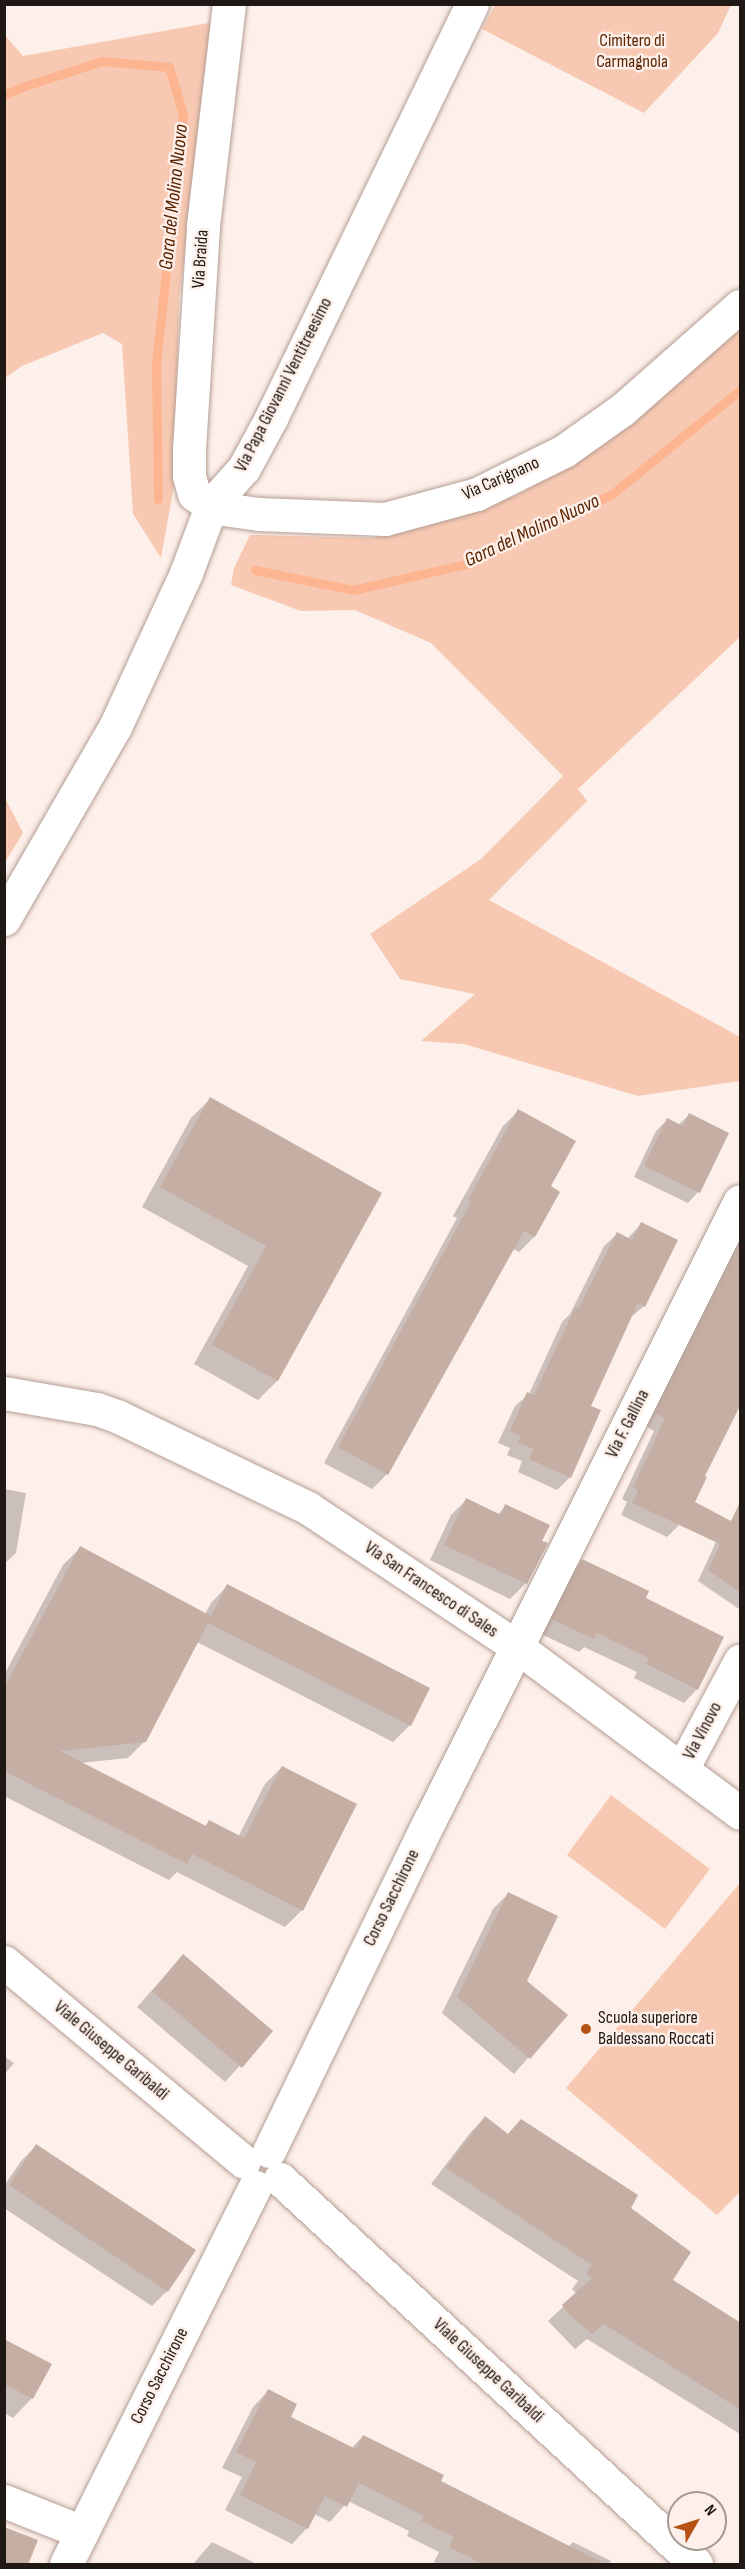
<!DOCTYPE html>
<html>
<head>
<meta charset="utf-8">
<style>
	body { margin:0 }
	#map { position:relative; width:745px; height:2569px; overflow:hidden; background:#fdefe9; font-family:"Sofia Sans Condensed",sans-serif }
	div>[style] { position:absolute }
	[style*='--x'] { left:calc(var(--x)*1px); top:calc(var(--y)*1px); width:calc(var(--w)*1px); rotate:calc(var(--a)*1deg) }
	.green>* { inset:0; background:#f8c9b2 }
	.shadow>* { inset:0; background:#0003 }
	.stream>* { height:9px; margin:-4.5px; padding:0 4.5px; transform-origin:4.5px; border-radius:4.5px; background:#fdb490 }
	.building>* { inset:0; background:#c5afa4 }
	.roads { filter:drop-shadow(0 0 2px #b49e94) drop-shadow(0 0 2px #b49e94) }
	.minor>* { height:33px; margin:-16.5px; padding:0 16.5px; transform-origin:16.5px; border-radius:16.5px; background:#fff }
	.major>* { height:33px; margin:-16.5px; padding:0 16.5px; transform-origin:16.5px; border-radius:16.5px; background:#fff }
	.dots>* { width:16px; height:16px; translate:-50% -50%; box-sizing:border-box; border:3px solid #fdefe9; border-radius:50% }
	span { translate:-50% -50%; white-space:nowrap; text-align:center; line-height:1.15; -webkit-text-stroke:5px #fdefe9; paint-order:stroke }
	.park-label { font-size:18px; color:#5d2602 }
	.street-label { font-size:18px; color:#201814 }
	.poi-label { font-size:18px; color:#201814 }
	.left { translate:0 -50%; text-align:left }
	.water-label { font-size:20px; color:#5b2400; font-style:italic }
	.frame { position:absolute; inset:0; border:6px solid #201814; pointer-events:none }
	.north { position:absolute; left:667px; top:2491px; width:60px; height:60px; box-sizing:border-box; background:#fdefe9; border:2px solid #a59994; border-radius:50%; rotate:51deg; font-size:16px; font-weight:700; line-height:24px; text-align:center; color:#201814 }
	.north::after { content:''; display:block; margin:auto; width:21px; height:27px; background:#b45313; clip-path:polygon(50% 0,100% 100%,50% 72%,0 100%) }
</style>
</head>
<body>
<div id="map">
	<div class="green">
		<i style="clip-path:polygon(495px 5px,495px 4px,731px 5px,718px 33px,644px 113px,482px 29px)"></i>
		<i style="clip-path:polygon(214px 22px,179px 299px,174px 485px,161px 558px,133px 514px,122px 344px,103px 333px,22px 366px,5px 378px,4px 34px,23px 56px)"></i>
		<i style="clip-path:polygon(740px 327px,740px 637px,578px 789px,587px 801px,489px 900px,740px 1037px,740px 1081px,638px 1096px,464px 1044px,421px 1041px,475px 994px,400px 979px,370px 934px,481px 859px,563px 776px,431px 643px,355px 610px,301px 611px,231px 585px,234px 568px,250px 535px,373px 538px,518px 495px,652px 400px)"></i>
		<i style="clip-path:polygon(4px 796px,23px 833px,5px 862px,4px 862px)"></i>
		<i style="clip-path:polygon(611px 1795px,710px 1869px,665px 1929px,567px 1855px)"></i>
		<i style="clip-path:polygon(740px 1883px,740px 2192px,717px 2215px,566px 2088px)"></i>
	</div>
	<div class="shadow">
		<i style="clip-path:polygon(210px 1099px,380px 1194px,277px 1381px,258px 1400px,194px 1364px,248px 1266px,142px 1207px,191px 1118px)"></i>
		<i style="clip-path:polygon(518px 1111px,549px 1187px,558px 1192px,534px 1237px,519px 1252px,513px 1249px,387px 1474px,372px 1489px,324px 1463px,457px 1218px,453px 1216px,503px 1126px)"></i>
		<i style="clip-path:polygon(689px 1115px,698px 1192px,688px 1203px,634px 1177px,656px 1131px,667px 1120px,678px 1125px)"></i>
		<i style="clip-path:polygon(641px 1224px,644px 1306px,630px 1318px,589px 1407px,570px 1477px,557px 1490px,518px 1472px,522px 1461px,507px 1455px,510px 1448px,498px 1443px,515px 1406px,529px 1394px,562px 1322px,570px 1314px,604px 1246px,617px 1234px,627px 1239px)"></i>
		<i style="clip-path:polygon(740px 1232px,740px 1376px,679px 1525px,667px 1537px,621px 1515px,627px 1502px,622px 1499px,654px 1431px,644px 1425px)"></i>
		<i style="clip-path:polygon(4px 1489px,26px 1493px,16px 1553px,4px 1564px)"></i>
		<i style="clip-path:polygon(466px 1500px,497px 1515px,506px 1506px,526px 1583px,510px 1599px,430px 1560px,451px 1515px)"></i>
		<i style="clip-path:polygon(740px 1529px,740px 1608px,739px 1609px,698px 1581px,720px 1533px)"></i>
		<i style="clip-path:polygon(80px 1548px,205px 1614px,211px 1603px,227px 1586px,410px 1725px,393px 1742px,197px 1642px,145px 1741px,128px 1758px,80px 1763px,205px 1826px,209px 1822px,238px 1837px,265px 1784px,282px 1767px,302px 1910px,285px 1927px,177px 1872px,169px 1880px,4px 1796px,4px 1675px,63px 1565px)"></i>
		<i style="clip-path:polygon(582px 1561px,644px 1598px,697px 1689px,684px 1703px,634px 1678px,637px 1672px,584px 1647px,579px 1652px,539px 1633px,568px 1574px)"></i>
		<i style="clip-path:polygon(508px 1894px,526px 1981px,565px 2015px,514px 2074px,442px 2013px,493px 1909px)"></i>
		<i style="clip-path:polygon(183px 1956px,271px 2031px,225px 2082px,137px 2007px)"></i>
		<i style="clip-path:polygon(4px 2056px,14px 2063px,4px 2075px)"></i>
		<i style="clip-path:polygon(485px 2118px,507px 2135px,521px 2120px,629px 2208px,671px 2280px,740px 2325px,740px 2434px,587px 2339px,575px 2349px,548px 2321px,577px 2294px,572px 2289px,578px 2281px,431px 2184px,470px 2133px)"></i>
		<i style="clip-path:polygon(36px 2146px,167px 2291px,152px 2306px,4px 2208px,4px 2186px,21px 2161px)"></i>
		<i style="clip-path:polygon(4px 2340px,32px 2398px,13px 2418px,4px 2413px)"></i>
		<i style="clip-path:polygon(268px 2391px,289px 2418px,351px 2449px,363px 2436px,439px 2482px,568px 2547px,573px 2542px,611px 2561px,609px 2564px,439px 2564px,434px 2562px,439px 2552px,407px 2536px,409px 2531px,348px 2501px,330px 2522px,314px 2514px,307px 2528px,292px 2544px,225px 2510px,242px 2477px,222px 2468px,253px 2407px)"></i>
		<i style="clip-path:polygon(212px 2542px,257px 2564px,193px 2564px)"></i>
	</div>
	<div class="stream">
		<i style="--x:4;--y:95;--w:20;--a:-24"></i>
		<i style="--x:22;--y:87;--w:84;--a:-18"></i>
		<i style="--x:102;--y:61;--w:67;--a:5.1"></i>
		<i style="--x:169;--y:67;--w:50;--a:73.7"></i>
		<i style="--x:183;--y:115;--w:249;--a:96.2"></i>
		<i style="--x:156;--y:363;--w:136;--a:89.2"></i>
		<i style="--x:255;--y:570;--w:100;--a:11.5"></i>
		<i style="--x:353;--y:590;--w:121;--a:-12.9"></i>
		<i style="--x:471;--y:563;--w:157;--a:-26.1"></i>
		<i style="--x:612;--y:494;--w:165;--a:-39.1"></i>
	</div>
	<div class="building">
		<i style="clip-path:polygon(210px 1097px,382px 1193px,278px 1381px,212px 1345px,266px 1246px,160px 1187px)"></i>
		<i style="clip-path:polygon(518px 1109px,576px 1141px,551px 1186px,560px 1192px,535px 1237px,524px 1231px,388px 1475px,338px 1447px,471px 1202px,468px 1200px)"></i>
		<i style="clip-path:polygon(689px 1113px,729px 1133px,700px 1193px,644px 1166px,667px 1118px,683px 1126px)"></i>
		<i style="clip-path:polygon(641px 1222px,678px 1240px,645px 1307px,638px 1303px,591px 1406px,601px 1410px,571px 1478px,529px 1459px,533px 1449px,518px 1442px,521px 1436px,510px 1431px,527px 1392px,534px 1395px,575px 1308px,578px 1309px,617px 1232px,632px 1240px)"></i>
		<i style="clip-path:polygon(741px 1242px,741px 1404px,705px 1476px,707px 1477px,695px 1502px,731px 1521px,741px 1500px,741px 1593px,708px 1570px,720px 1544px,632px 1503px,638px 1490px,633px 1487px,665px 1418px,655px 1413px)"></i>
		<i style="clip-path:polygon(466px 1498px,501px 1515px,505px 1504px,550px 1525px,542px 1541px,548px 1543px,527px 1584px,444px 1545px)"></i>
		<i style="clip-path:polygon(80px 1546px,211px 1616px,227px 1584px,430px 1688px,411px 1726px,208px 1623px,146px 1742px,60px 1751px,206px 1826px,209px 1820px,244px 1838px,282px 1766px,357px 1804px,303px 1911px,192px 1854px,187px 1864px,4px 1771px,4px 1688px)"></i>
		<i style="clip-path:polygon(582px 1559px,649px 1591px,646px 1598px,724px 1637px,698px 1690px,646px 1664px,649px 1658px,597px 1633px,594px 1639px,551px 1619px)"></i>
		<i style="clip-path:polygon(508px 1892px,558px 1916px,527px 1981px,568px 2015px,530px 2059px,457px 1997px)"></i>
		<i style="clip-path:polygon(183px 1954px,273px 2031px,242px 2068px,152px 1991px)"></i>
		<i style="clip-path:polygon(485px 2116px,508px 2134px,521px 2119px,638px 2195px,631px 2208px,691px 2252px,673px 2280px,741px 2323px,741px 2410px,604px 2324px,592px 2334px,569px 2314px,562px 2305px,592px 2278px,586px 2273px,592px 2265px,446px 2168px)"></i>
		<i style="clip-path:polygon(36px 2144px,196px 2250px,168px 2292px,9px 2185px)"></i>
		<i style="clip-path:polygon(4px 2339px,52px 2364px,33px 2399px,4px 2384px)"></i>
		<i style="clip-path:polygon(268px 2389px,297px 2404px,291px 2417px,356px 2449px,363px 2435px,444px 2475px,441px 2481px,607px 2565px,485px 2565px,449px 2547px,454px 2537px,421px 2521px,424px 2516px,359px 2483px,347px 2507px,325px 2496px,308px 2529px,240px 2495px,256px 2462px,236px 2452px)"></i>
		<i style="clip-path:polygon(4px 2527px,38px 2540px,28px 2565px,4px 2565px)"></i>
	</div>
	<div class="roads">
		<div class="minor">
			<i style="--x:229;--y:4;--w:225;--a:96.7"></i>
			<i style="--x:203;--y:227;--w:221;--a:93.6"></i>
			<i style="--x:189;--y:448;--w:28;--a:90"></i>
			<i style="--x:189;--y:476;--w:19;--a:74"></i>
			<i style="--x:194;--y:494;--w:12;--a:35"></i>
			<i style="--x:204;--y:501;--w:21;--a:23"></i>
			<i style="--x:223;--y:509;--w:36;--a:8"></i>
			<i style="--x:259;--y:514;--w:126;--a:2.3"></i>
			<i style="--x:385;--y:519;--w:95;--a:-15.2"></i>
			<i style="--x:477;--y:494;--w:97;--a:-26.3"></i>
			<i style="--x:564;--y:451;--w:72;--a:-35.4"></i>
			<i style="--x:623;--y:409;--w:156;--a:-41.4"></i>
			<i style="--x:4;--y:919;--w:222;--a:-60"></i>
			<i style="--x:115;--y:727;--w:170;--a:-65.2"></i>
			<i style="--x:186;--y:573;--w:74;--a:-69.4"></i>
			<i style="--x:212;--y:504;--w:48;--a:-48.4"></i>
			<i style="--x:244;--y:468;--w:57;--a:-61.6"></i>
			<i style="--x:271;--y:418;--w:460;--a:-64.1"></i>
			<i style="--x:682;--y:1769;--w:123;--a:-61.8"></i>
			<i style="--x:4;--y:1962;--w:312;--a:39.8"></i>
			<i style="--x:269;--y:2151;--w:368;--a:-64.1"></i>
			<i style="--x:430;--y:1820;--w:692;--a:-63.4"></i>
			<i style="--x:280;--y:2179;--w:567;--a:42.78"></i>
			<i style="--x:4;--y:2501;--w:84;--a:21.7"></i>
			<i style="--x:66;--y:2564;--w:422;--a:-63.4"></i>
		</div>
		<div class="major">
			<i style="--x:4;--y:1393;--w:94;--a:9.8"></i>
			<i style="--x:97;--y:1409;--w:23;--a:20"></i>
			<i style="--x:119;--y:1417;--w:210;--a:25.7"></i>
			<i style="--x:308;--y:1508;--w:250;--a:33.6"></i>
			<i style="--x:516;--y:1646;--w:279;--a:36.7"></i>
		</div>
	</div>
	<div class="dots">
		<i style="left:586px;top:2029px;background:#b45313"></i>
	</div>
	<div class="park-label">
		<span style="left:632px;top:52px">Cimitero di<br>Carmagnola</span>
	</div>
	<div class="street-label">
		<span style="left:201px;top:259px;rotate:-86deg">Via Braida</span>
		<span style="left:284px;top:385px;rotate:-63deg">Via Papa Giovanni Ventitreesimo</span>
		<span style="left:501px;top:479px;rotate:-24deg">Via Carignano</span>
		<span style="left:628px;top:1424px;rotate:-63deg">Via F. Gallina</span>
		<span style="left:431px;top:1590px;rotate:34deg">Via San Francesco di Sales</span>
		<span style="left:703px;top:1731px;rotate:-62deg">Via Vinovo</span>
		<span style="left:392px;top:1898px;rotate:-64deg">Corso Sacchirone</span>
		<span style="left:111px;top:2051px;rotate:40deg">Viale Giuseppe Garibaldi</span>
		<span style="left:488px;top:2371px;rotate:43deg">Viale Giuseppe Garibaldi</span>
		<span style="left:160px;top:2376px;rotate:-63deg">Corso Sacchirone</span>
	</div>
	<div class="poi-label">
		<span class="left" style="left:598px;top:2029px">Scuola superiore<br>Baldessano Roccati</span>
	</div>
	<div class="water-label">
		<span style="left:174px;top:197px;rotate:-84deg">Gora del Molino Nuovo</span>
		<span style="left:532px;top:531px;rotate:-25deg">Gora del Molino Nuovo</span>
	</div>
	<div class="frame"></div>
	<div class="north">N</div>
</div>
</body>
</html>
